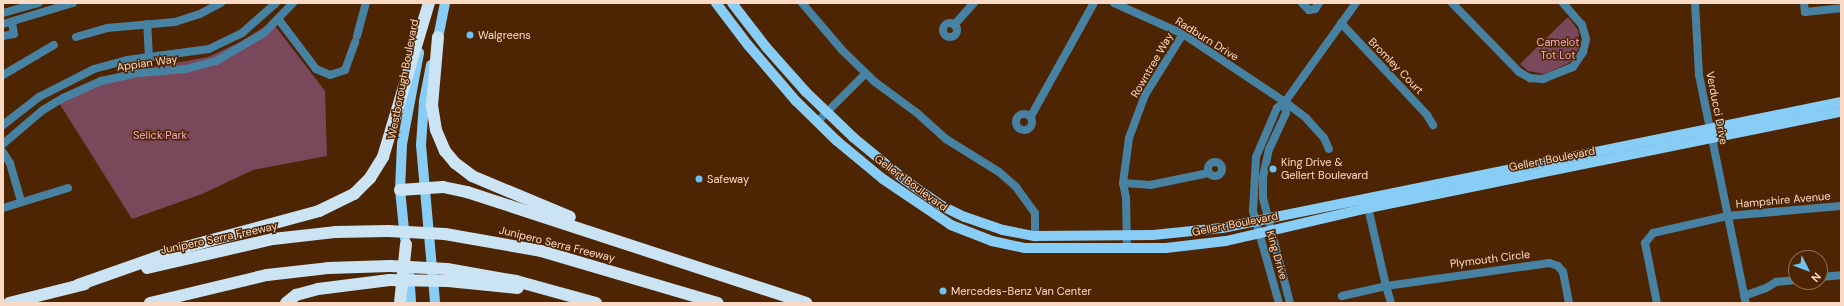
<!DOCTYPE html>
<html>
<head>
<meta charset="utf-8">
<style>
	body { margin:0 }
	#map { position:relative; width:1844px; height:306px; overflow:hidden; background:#4d2503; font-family:"DM Sans",sans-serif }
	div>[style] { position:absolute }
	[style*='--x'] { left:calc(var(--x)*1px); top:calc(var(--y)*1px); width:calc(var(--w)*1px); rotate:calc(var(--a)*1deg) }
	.green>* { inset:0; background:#7a485b }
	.minor>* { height:8px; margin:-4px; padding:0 4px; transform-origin:4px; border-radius:4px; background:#4882a2 }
	.minor>.ring { margin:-4px; padding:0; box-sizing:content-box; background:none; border:8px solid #4882a2; border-radius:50% }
	.major>* { height:10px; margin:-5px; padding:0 5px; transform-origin:5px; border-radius:5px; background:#88cdf5 }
	.highway>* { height:12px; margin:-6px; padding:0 6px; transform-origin:6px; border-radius:6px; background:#cae4f4 }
	.highway-bridge>* { height:12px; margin:-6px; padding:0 6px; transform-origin:6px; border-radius:6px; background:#cae4f4 }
	.dots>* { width:11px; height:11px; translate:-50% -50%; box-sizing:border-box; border:2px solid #4d2503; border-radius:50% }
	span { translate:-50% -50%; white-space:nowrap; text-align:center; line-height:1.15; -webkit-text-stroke:3px #4d2503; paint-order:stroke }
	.poi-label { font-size:11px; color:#fbdac5 }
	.left { translate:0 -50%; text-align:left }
	.street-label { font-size:11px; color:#fbdac5 }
	.park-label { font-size:11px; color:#f3aec7 }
	.frame { position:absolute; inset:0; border:4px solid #fbdac5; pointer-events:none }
	.north { position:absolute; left:1788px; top:250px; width:40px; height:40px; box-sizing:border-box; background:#4d2503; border:1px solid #936d51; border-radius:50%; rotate:132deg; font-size:11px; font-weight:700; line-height:16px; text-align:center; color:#fbdac5 }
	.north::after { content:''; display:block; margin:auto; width:14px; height:18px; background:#6dc2f3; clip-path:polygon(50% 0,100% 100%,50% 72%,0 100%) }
</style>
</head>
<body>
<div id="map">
	<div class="green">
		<i style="clip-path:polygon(1568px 17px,1578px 30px,1579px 38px,1579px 48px,1574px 57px,1569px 63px,1544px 74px,1528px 71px,1520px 64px)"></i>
		<i style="clip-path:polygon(272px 22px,325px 91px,327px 156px,253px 170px,202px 194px,132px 219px,56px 98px,84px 84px,119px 73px,208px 57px,240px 42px)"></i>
	</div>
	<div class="minor">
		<i style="--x:802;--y:3;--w:62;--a:49.6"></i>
		<i style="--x:842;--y:50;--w:46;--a:44.1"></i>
		<i style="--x:875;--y:82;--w:52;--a:36.4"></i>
		<i style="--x:917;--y:113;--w:39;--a:42"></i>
		<i style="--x:946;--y:139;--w:62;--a:31.9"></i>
		<i style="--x:999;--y:172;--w:23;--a:41"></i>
		<i style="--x:1016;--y:187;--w:32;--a:54"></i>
		<i style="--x:1035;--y:213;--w:23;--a:90"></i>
		<i style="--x:1114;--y:3;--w:76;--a:24.2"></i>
		<i style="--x:1183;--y:34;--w:123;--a:33.7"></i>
		<i style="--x:1285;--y:102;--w:26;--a:37"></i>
		<i style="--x:1306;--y:118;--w:27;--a:48"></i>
		<i style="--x:1324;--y:138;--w:12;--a:66"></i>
		<i style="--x:1302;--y:3;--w:10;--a:45"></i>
		<i style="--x:1309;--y:10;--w:6;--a:-9"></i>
		<i style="--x:1315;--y:9;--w:7;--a:-56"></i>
		<i style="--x:1452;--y:3;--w:96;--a:45.8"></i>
		<i style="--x:1519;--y:72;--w:13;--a:29"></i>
		<i style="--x:1530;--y:78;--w:13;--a:4"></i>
		<i style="--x:1543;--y:79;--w:32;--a:-22"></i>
		<i style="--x:1573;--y:67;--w:18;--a:-56"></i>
		<i style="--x:1583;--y:52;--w:13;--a:-77"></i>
		<i style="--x:1586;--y:39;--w:15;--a:-106"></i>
		<i style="--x:1582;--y:25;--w:29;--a:-131"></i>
		<i style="--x:1695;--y:3;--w:72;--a:86.8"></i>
		<i style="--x:1699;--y:75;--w:233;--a:78.4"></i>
		<i style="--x:1804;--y:3;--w:9;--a:84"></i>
		<i style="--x:1805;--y:12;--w:36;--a:-6"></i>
		<i style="--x:3;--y:13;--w:37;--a:-16"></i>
		<i style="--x:279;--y:20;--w:61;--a:52.9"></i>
		<i style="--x:316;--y:69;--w:15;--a:23"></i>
		<i style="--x:330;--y:75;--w:16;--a:-18"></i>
		<i style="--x:345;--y:70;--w:30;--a:-70"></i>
		<i style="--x:1341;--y:23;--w:126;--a:46.9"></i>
		<i style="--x:1427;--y:115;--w:12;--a:59"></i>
		<i class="ring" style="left:943px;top:23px;width:6px;height:6px"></i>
		<i style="--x:3;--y:24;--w:73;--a:-16.7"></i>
		<i style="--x:954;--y:25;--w:30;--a:-48"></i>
		<i style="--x:3;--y:36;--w:11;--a:-10"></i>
		<i style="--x:14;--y:34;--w:11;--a:-100"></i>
		<i style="--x:357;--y:36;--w:34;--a:-75"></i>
		<i style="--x:76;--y:37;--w:32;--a:-16"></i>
		<i style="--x:107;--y:28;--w:68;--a:-5"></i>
		<i style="--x:175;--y:22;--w:26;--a:-18"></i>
		<i style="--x:200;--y:14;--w:24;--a:-28"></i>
		<i style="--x:134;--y:69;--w:14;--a:-21"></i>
		<i style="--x:147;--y:64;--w:6;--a:-72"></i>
		<i style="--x:149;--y:58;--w:34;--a:-93"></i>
		<i style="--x:3;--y:75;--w:59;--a:-30.5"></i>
		<i style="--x:1285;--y:102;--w:11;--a:85"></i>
		<i style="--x:1286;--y:113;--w:40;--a:115"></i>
		<i style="--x:1269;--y:149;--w:29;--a:102"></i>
		<i style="--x:1263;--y:177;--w:21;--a:90"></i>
		<i style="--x:1263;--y:198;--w:108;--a:75.6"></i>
		<i class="ring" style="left:1016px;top:114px;width:8px;height:8px"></i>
		<i style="--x:1031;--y:116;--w:129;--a:-60.9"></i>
		<i style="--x:817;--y:122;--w:69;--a:-45"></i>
		<i style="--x:3;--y:125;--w:46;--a:-37.9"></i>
		<i style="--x:39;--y:97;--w:62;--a:-27"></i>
		<i style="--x:94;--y:69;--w:34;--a:-15"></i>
		<i style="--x:127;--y:60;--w:83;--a:-7.6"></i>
		<i style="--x:209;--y:49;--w:37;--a:-26"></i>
		<i style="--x:242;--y:33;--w:45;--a:-41.4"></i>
		<i style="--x:3;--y:144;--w:52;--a:-40.4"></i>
		<i style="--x:43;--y:110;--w:23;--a:-31"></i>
		<i style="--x:63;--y:98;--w:42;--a:-24.1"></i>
		<i style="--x:101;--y:81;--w:40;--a:-12"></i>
		<i style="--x:140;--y:73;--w:46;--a:-5"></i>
		<i style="--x:186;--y:69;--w:31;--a:-15"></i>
		<i style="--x:216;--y:61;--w:56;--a:-30.3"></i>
		<i style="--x:264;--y:33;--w:42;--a:-46"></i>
		<i style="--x:3;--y:152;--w:13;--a:58"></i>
		<i style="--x:10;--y:163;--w:40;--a:74"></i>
		<i class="ring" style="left:1208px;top:162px;width:6px;height:6px"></i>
		<i style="--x:1123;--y:183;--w:27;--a:4"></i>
		<i style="--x:1150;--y:185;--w:60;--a:-11.5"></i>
		<i style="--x:3;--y:208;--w:68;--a:-17.1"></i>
		<i style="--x:1127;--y:248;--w:50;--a:-91.1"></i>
		<i style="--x:1126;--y:198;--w:15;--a:-101"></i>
		<i style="--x:1123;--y:183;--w:45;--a:-82.4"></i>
		<i style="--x:1129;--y:138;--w:46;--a:-69.6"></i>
		<i style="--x:1145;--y:95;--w:72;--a:-58.1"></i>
		<i style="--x:1820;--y:277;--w:21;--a:-5"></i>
		<i style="--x:1342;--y:296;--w:45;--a:-12.8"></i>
		<i style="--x:1386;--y:286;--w:85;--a:-102.9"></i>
		<i style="--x:1744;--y:296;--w:23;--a:-20"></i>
		<i style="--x:1766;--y:288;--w:12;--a:-31"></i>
		<i style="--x:1776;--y:282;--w:20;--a:-6"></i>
		<i style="--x:1279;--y:303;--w:96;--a:-105.8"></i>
		<i style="--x:1253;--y:211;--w:54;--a:-86.8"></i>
		<i style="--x:1256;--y:157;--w:53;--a:-66.8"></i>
		<i style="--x:1277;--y:108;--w:10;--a:-37"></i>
		<i style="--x:1285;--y:102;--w:122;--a:-54.4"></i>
		<i style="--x:1391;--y:303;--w:18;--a:-106"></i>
		<i style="--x:1386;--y:286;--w:165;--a:-8"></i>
		<i style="--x:1549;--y:263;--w:9;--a:18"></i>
		<i style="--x:1558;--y:266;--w:8;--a:50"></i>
		<i style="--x:1563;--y:272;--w:32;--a:79"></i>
		<i style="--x:1657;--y:303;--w:61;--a:-101.3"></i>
		<i style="--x:1645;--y:243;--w:13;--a:-51"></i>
		<i style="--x:1653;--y:233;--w:76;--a:-12.9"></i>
		<i style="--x:1727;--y:216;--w:114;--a:-5"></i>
	</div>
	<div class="major">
		<i style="--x:716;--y:3;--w:53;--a:52.7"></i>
		<i style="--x:748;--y:45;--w:74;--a:49.4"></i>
		<i style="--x:796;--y:101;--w:57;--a:44.3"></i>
		<i style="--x:837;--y:141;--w:60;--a:39.6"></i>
		<i style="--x:883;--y:179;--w:82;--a:34.1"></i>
		<i style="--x:951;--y:225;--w:44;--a:21.3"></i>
		<i style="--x:992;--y:241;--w:34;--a:12"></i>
		<i style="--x:1025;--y:248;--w:141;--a:0"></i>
		<i style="--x:1166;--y:248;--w:60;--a:-6.7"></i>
		<i style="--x:1226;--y:241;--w:146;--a:-13.1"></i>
		<i style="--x:1368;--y:208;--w:483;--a:-11.5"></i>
		<i style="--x:732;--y:3;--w:56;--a:52.3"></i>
		<i style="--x:766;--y:47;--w:60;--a:48.4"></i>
		<i style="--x:806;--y:92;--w:66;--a:43.8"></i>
		<i style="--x:854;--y:138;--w:66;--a:39.5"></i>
		<i style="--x:905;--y:180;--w:45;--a:35.1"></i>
		<i style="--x:942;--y:206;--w:25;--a:26"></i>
		<i style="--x:965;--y:217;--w:40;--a:18.9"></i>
		<i style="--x:1003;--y:230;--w:33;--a:11"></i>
		<i style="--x:1035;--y:236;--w:118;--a:-0.5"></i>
		<i style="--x:1153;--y:235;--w:69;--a:-5.8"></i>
		<i style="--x:1222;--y:228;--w:632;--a:-11.51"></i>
		<i style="--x:437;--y:43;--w:41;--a:-78.7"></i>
		<i style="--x:431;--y:65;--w:38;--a:101"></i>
		<i style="--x:424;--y:102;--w:43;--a:94"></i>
		<i style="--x:421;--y:145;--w:159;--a:84.9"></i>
		<i style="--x:405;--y:239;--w:49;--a:-95.8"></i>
		<i style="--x:400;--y:190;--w:46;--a:-87.5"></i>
		<i style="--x:402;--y:144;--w:93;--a:-79.4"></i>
		<i style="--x:409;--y:273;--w:30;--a:86"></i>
	</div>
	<div class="highway">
		<i style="--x:438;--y:37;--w:68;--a:95"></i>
		<i style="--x:432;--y:105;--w:25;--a:81"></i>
		<i style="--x:436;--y:130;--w:23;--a:67"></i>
		<i style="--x:445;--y:151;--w:16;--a:50"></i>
		<i style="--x:455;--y:163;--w:21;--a:37"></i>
		<i style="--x:472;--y:176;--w:106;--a:22.7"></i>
		<i style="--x:400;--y:190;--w:43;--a:-4"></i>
		<i style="--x:443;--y:187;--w:25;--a:12"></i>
		<i style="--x:467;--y:192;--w:357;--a:18.1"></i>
		<i style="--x:445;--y:234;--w:97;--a:10"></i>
		<i style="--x:541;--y:251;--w:184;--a:16.4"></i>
		<i style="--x:147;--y:268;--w:129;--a:-13"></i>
		<i style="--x:273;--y:239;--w:62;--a:-6.4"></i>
		<i style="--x:335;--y:232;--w:53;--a:-1.1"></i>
		<i style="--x:447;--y:269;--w:70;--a:9.9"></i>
		<i style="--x:516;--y:281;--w:83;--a:15.4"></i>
		<i style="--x:448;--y:281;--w:70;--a:5.7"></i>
		<i style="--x:78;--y:285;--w:114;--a:-19.4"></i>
		<i style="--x:186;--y:247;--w:138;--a:-15.1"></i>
		<i style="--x:319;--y:211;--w:39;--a:-26"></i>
		<i style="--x:354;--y:194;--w:23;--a:-45"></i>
		<i style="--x:370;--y:178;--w:25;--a:-58"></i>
		<i style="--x:383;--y:157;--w:161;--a:-73.4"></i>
		<i style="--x:9;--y:303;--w:78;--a:-14"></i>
		<i style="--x:150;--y:303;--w:120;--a:-13.5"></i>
		<i style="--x:267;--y:275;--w:61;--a:-6.5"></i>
		<i style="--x:328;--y:268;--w:62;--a:-1.8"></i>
		<i style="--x:286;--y:303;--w:13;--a:-39"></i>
		<i style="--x:296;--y:295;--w:23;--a:-15"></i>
		<i style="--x:318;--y:289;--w:72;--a:-7.2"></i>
		<i style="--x:400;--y:303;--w:59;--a:-84.2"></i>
	</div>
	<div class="highway-bridge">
		<i style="--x:388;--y:231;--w:57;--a:3"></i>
		<i style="--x:390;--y:266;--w:57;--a:3"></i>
		<i style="--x:389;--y:280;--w:59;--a:1"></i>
	</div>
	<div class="dots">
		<i style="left:470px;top:35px;background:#6dc2f3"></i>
		<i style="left:1273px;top:169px;background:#6dc2f3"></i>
		<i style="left:699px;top:179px;background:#6dc2f3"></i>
		<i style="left:943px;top:291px;background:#6dc2f3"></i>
	</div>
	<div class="poi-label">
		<span class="left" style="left:478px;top:35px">Walgreens</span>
		<span class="left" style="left:1281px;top:169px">King Drive &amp;<br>Gellert Boulevard</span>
		<span class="left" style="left:707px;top:179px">Safeway</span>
		<span class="left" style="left:951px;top:291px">Mercedes-Benz Van Center</span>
	</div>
	<div class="street-label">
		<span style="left:1207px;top:39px;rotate:32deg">Radburn Drive</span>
		<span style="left:147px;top:63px;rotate:-8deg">Appian Way</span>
		<span style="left:1152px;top:65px;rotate:-60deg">Rowntree Way</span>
		<span style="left:1396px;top:66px;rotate:46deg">Bromley Court</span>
		<span style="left:403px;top:79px;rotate:-79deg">Westborough Boulevard</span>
		<span style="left:1717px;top:108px;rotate:79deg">Verducci Drive</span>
		<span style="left:1552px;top:159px;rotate:-11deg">Gellert Boulevard</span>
		<span style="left:911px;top:183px;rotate:36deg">Gellert Boulevard</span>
		<span style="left:1783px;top:200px;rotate:-5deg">Hampshire Avenue</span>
		<span style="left:1235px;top:224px;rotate:-11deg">Gellert Boulevard</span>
		<span style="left:219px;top:238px;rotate:-12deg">Junipero Serra Freeway</span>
		<span style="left:557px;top:244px;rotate:14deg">Junipero Serra Freeway</span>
		<span style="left:1277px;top:255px;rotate:74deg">King Drive</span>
		<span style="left:1490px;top:259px;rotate:-7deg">Plymouth Circle</span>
	</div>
	<div class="park-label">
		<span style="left:1558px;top:49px">Camelot<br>Tot Lot</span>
		<span style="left:160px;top:135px">Selick Park</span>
	</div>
	<div class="frame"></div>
	<div class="north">N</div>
</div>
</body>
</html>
